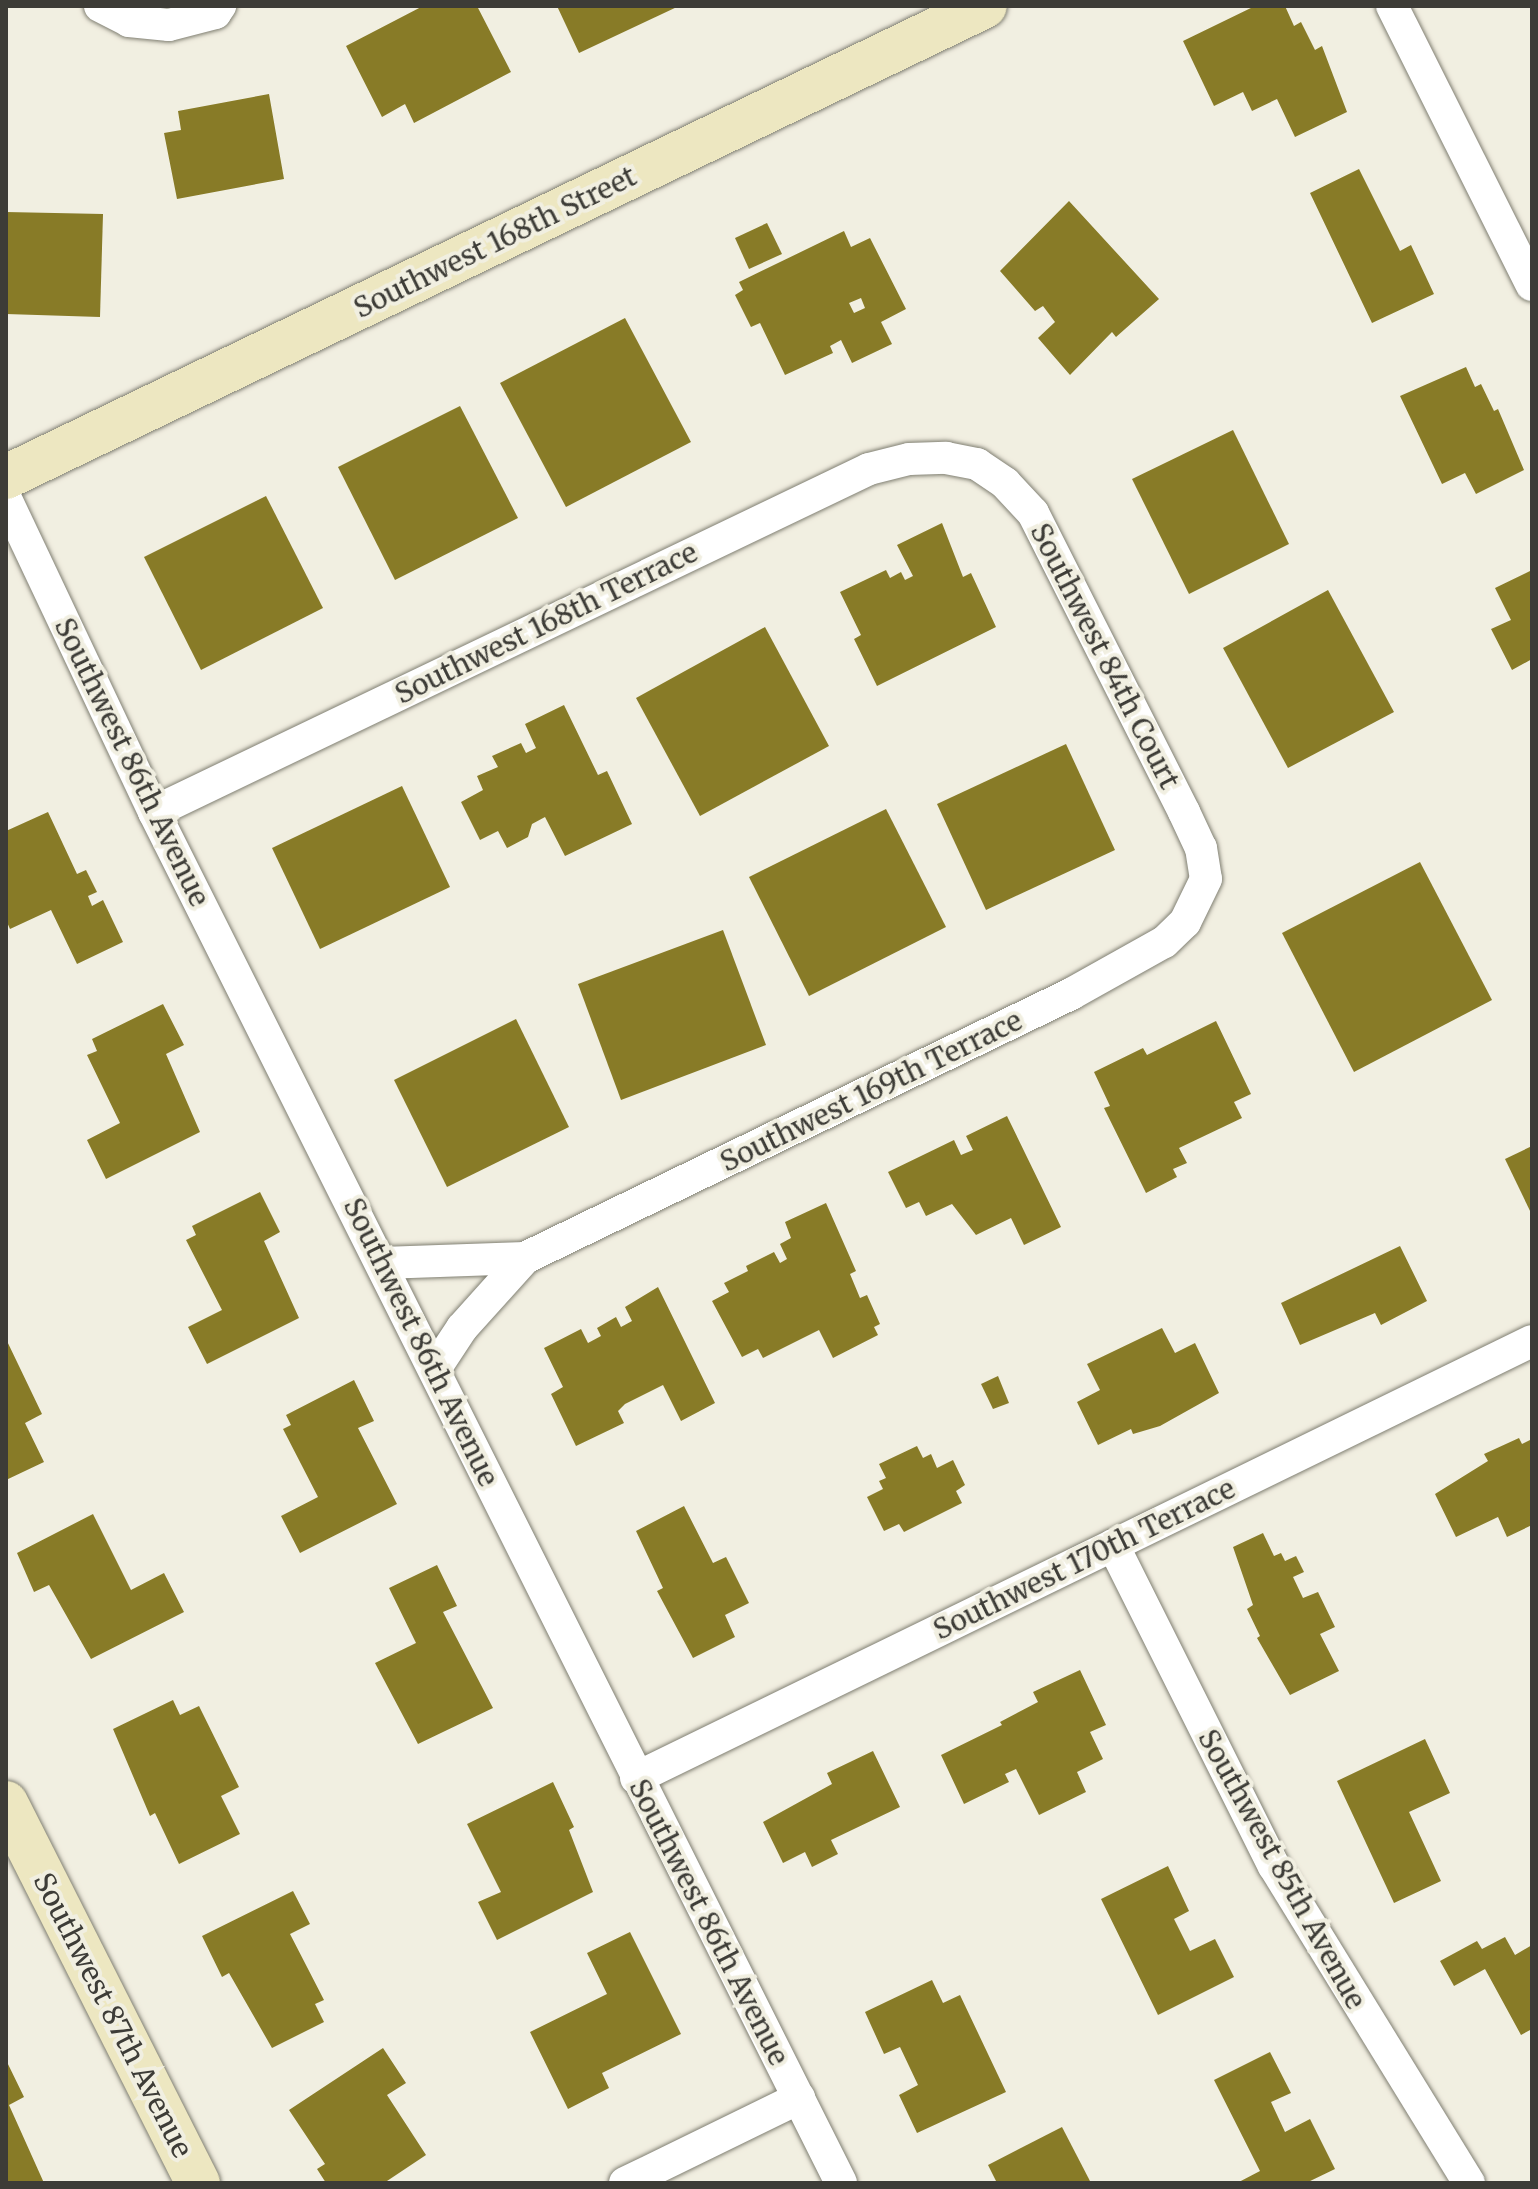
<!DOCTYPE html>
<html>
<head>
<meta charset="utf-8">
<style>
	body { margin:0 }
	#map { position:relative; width:1538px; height:2189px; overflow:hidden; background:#f1efe1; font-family:Merriweather,serif }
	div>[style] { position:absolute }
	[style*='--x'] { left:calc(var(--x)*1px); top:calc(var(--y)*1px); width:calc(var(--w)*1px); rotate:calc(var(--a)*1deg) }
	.building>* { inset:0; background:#887b27 }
	.roads { filter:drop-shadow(0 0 2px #807f72) drop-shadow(0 0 2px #807f72) }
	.street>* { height:32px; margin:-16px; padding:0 16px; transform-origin:16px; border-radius:16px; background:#fff }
	.secondary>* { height:44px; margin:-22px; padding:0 22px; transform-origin:22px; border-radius:22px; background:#ede7c1 }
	span { translate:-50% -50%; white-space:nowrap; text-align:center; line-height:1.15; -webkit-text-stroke:8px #f1efe1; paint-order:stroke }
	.street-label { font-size:28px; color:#3d3c37 }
	.frame { position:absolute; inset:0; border:8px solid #3d3c37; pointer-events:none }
</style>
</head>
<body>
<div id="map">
	<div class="building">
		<i style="clip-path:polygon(423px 6px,477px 6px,511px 72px,414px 123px,405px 104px,382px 117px,346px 46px)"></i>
		<i style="clip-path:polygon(557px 6px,679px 6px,579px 53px)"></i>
		<i style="clip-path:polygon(1255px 6px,1285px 6px,1294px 26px,1301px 22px,1315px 50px,1322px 46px,1347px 112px,1295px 137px,1277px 99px,1252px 111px,1243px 92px,1214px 106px,1183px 41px)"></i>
		<i style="clip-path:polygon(269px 94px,284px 179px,177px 199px,164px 133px,181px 130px,178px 111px)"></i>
		<i style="clip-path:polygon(1359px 169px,1400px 251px,1411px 245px,1434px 294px,1372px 323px,1310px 193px)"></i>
		<i style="clip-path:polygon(1069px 201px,1159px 299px,1116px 337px,1112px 332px,1070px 375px,1038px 338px,1055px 322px,1043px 306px,1035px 311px,1000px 271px)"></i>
		<i style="clip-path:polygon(6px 212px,103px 214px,100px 317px,6px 314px)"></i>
		<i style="clip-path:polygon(767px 223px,782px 254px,749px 269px,735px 238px)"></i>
		<i style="clip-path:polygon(evenodd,844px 231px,851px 247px,870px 238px,906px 309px,881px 322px,892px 344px,852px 363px,841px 340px,830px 346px,833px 353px,785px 375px,760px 323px,751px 327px,735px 295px,743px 290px,739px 282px,844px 231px,861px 298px,865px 308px,854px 313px,849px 303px,861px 298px)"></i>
		<i style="clip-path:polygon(625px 318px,691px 442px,566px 507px,500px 383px)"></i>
		<i style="clip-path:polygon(1466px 367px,1475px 387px,1481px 384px,1494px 411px,1498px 409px,1524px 470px,1476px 494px,1465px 473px,1442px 484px,1400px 396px)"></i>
		<i style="clip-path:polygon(460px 406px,518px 518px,395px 580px,338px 467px)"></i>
		<i style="clip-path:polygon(1233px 430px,1289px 544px,1189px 594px,1132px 479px)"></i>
		<i style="clip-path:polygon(266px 496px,323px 608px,201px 670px,144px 557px)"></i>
		<i style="clip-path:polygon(942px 523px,963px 577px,971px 573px,996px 627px,877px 686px,854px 639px,861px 635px,840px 592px,886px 570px,890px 578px,901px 572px,905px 580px,913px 576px,897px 545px)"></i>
		<i style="clip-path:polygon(1532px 570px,1532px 659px,1512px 670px,1491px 629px,1511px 620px,1495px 588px)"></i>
		<i style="clip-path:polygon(1328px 590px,1394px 712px,1288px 768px,1223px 648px)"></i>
		<i style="clip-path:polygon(765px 627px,829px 746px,700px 816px,636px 698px)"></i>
		<i style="clip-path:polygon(564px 705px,598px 775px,607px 771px,632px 824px,565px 856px,545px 817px,532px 824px,528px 837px,507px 848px,498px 831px,480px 840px,461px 802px,483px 790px,477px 776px,498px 767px,492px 756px,521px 743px,526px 753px,536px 748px,525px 724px)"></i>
		<i style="clip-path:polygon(1066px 744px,1115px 850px,986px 910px,937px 804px)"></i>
		<i style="clip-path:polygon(402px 786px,450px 887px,320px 949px,272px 848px)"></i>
		<i style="clip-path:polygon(886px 809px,946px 927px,809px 996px,749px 877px)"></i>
		<i style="clip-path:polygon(48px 812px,77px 874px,86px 870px,97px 892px,88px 896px,92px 906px,103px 900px,123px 942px,77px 964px,51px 910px,10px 929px,6px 920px,6px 831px)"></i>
		<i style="clip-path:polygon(1420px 862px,1492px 1000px,1354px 1072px,1282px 933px)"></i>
		<i style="clip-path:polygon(723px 930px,766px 1045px,621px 1100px,578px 984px)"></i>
		<i style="clip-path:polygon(163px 1004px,184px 1045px,166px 1054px,200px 1132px,106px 1179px,87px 1140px,120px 1123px,87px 1055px,97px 1051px,92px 1039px)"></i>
		<i style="clip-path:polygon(516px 1019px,569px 1127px,447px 1187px,394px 1080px)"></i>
		<i style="clip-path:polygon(1216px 1021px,1251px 1094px,1234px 1102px,1242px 1118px,1179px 1148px,1187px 1163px,1173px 1169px,1177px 1177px,1146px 1193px,1104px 1108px,1110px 1106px,1094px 1072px,1143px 1048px,1147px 1055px)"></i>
		<i style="clip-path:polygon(1007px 1116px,1061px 1227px,1024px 1245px,1011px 1218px,976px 1235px,952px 1204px,926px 1216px,919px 1202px,906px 1208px,888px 1172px,954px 1140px,961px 1155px,973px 1150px,966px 1136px)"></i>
		<i style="clip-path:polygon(1532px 1146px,1532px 1215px,1505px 1159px)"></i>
		<i style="clip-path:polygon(260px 1192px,280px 1232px,264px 1241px,299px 1318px,207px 1364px,188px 1327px,222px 1310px,186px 1240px,196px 1235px,192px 1226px)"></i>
		<i style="clip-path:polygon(826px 1203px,856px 1271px,850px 1274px,860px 1298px,867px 1295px,880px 1324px,874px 1327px,878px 1335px,833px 1358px,819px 1330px,763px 1358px,758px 1349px,742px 1357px,712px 1301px,729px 1292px,724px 1283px,748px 1271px,746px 1266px,774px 1252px,780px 1263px,787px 1259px,780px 1244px,791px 1238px,785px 1222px)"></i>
		<i style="clip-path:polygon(1400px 1246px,1427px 1301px,1381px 1325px,1375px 1313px,1300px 1345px,1281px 1303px)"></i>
		<i style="clip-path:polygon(658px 1287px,715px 1403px,681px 1421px,663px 1385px,625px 1404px,618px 1411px,624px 1423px,576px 1446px,551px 1394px,563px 1387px,544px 1348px,581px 1329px,588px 1343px,601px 1336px,597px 1328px,616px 1317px,621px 1327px,632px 1321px,625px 1307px)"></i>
		<i style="clip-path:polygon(1162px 1328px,1175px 1353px,1195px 1343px,1219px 1393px,1160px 1426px,1133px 1434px,1131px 1429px,1098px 1445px,1077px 1402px,1100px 1390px,1087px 1364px)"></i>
		<i style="clip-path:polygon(6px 1339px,42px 1414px,25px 1423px,44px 1462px,6px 1480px)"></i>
		<i style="clip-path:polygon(998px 1376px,1009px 1403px,993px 1409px,981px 1384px)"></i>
		<i style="clip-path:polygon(354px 1380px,374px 1421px,358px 1428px,397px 1504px,300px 1553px,281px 1516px,318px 1497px,283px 1429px,291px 1425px,286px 1415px)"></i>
		<i style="clip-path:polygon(1519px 1438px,1522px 1444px,1532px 1439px,1532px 1525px,1507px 1537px,1498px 1517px,1456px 1537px,1435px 1494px,1488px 1461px,1484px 1454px)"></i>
		<i style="clip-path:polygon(917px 1446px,923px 1458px,931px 1454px,937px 1468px,953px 1460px,965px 1485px,956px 1491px,962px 1503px,904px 1532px,899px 1524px,884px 1531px,867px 1497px,883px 1489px,879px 1481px,886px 1478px,879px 1464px)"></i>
		<i style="clip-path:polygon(684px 1506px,713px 1563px,726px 1557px,749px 1603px,725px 1615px,735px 1637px,693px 1658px,657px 1591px,663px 1588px,636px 1531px)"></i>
		<i style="clip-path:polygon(93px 1514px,131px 1590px,164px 1573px,184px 1612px,91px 1659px,49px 1585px,34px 1592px,17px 1553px)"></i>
		<i style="clip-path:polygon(1263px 1533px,1274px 1556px,1281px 1553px,1285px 1561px,1296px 1556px,1304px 1572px,1293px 1577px,1303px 1598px,1318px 1592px,1335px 1627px,1320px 1634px,1339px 1671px,1290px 1695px,1257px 1638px,1260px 1636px,1247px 1609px,1253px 1605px,1233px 1547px)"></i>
		<i style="clip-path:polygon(437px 1565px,457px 1606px,443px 1612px,493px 1708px,418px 1744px,375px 1663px,416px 1643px,389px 1588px)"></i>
		<i style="clip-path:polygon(1080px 1670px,1106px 1725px,1090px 1732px,1103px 1759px,1077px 1772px,1086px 1792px,1039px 1815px,1016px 1769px,1005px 1774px,1009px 1782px,964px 1804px,941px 1755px,1002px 1725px,1000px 1722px,1038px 1702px,1033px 1692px)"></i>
		<i style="clip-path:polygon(173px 1700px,180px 1715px,199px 1706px,239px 1787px,221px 1796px,240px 1834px,179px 1864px,155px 1813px,150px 1816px,113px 1729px)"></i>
		<i style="clip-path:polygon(1425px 1739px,1450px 1793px,1409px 1812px,1441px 1881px,1394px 1903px,1337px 1781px)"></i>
		<i style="clip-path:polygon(873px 1751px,900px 1807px,831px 1840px,838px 1854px,812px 1867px,805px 1852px,783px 1863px,763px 1822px,832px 1784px,827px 1773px)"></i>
		<i style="clip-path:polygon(553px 1782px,574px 1827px,569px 1830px,593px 1892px,497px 1940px,478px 1902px,501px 1892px,467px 1824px)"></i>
		<i style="clip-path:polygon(1168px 1866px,1189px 1911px,1174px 1919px,1190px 1951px,1215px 1939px,1234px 1977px,1158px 2015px,1101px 1899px)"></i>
		<i style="clip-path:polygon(293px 1891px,310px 1924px,290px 1934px,324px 2000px,315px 2004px,324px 2022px,272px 2048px,229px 1973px,222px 1977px,202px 1936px)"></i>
		<i style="clip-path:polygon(630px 1932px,681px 2034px,602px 2073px,609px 2088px,568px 2109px,530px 2032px,607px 1994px,587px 1953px)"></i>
		<i style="clip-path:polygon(1505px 1937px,1515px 1955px,1532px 1945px,1532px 2029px,1521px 2035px,1485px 1969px,1454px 1986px,1440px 1961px,1477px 1941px,1482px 1949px)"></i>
		<i style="clip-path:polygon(932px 1980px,943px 2003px,960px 1995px,1006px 2092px,917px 2133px,899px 2095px,918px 2085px,900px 2047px,884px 2054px,865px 2012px)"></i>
		<i style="clip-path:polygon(383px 2048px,406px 2083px,387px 2095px,426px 2155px,384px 2183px,326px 2183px,317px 2169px,325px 2164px,289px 2110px)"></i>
		<i style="clip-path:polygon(1270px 2052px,1291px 2093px,1271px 2102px,1285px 2132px,1310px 2119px,1335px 2169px,1306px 2183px,1237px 2183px,1260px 2171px,1214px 2080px)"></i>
		<i style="clip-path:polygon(6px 2060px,24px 2097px,9px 2105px,44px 2183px,6px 2183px)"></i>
		<i style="clip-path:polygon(1062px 2127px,1091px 2183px,997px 2183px,988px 2165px)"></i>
	</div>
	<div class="roads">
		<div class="street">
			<i style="--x:100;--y:6;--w:33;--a:27"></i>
			<i style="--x:129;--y:21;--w:40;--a:5.7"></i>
			<i style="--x:169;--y:25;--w:48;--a:-14.6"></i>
			<i style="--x:215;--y:13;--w:9;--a:-54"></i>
			<i style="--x:1392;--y:6;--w:312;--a:63.4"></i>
			<i style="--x:6;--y:499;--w:346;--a:64.7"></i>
			<i style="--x:154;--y:812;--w:1533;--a:63.38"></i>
			<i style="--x:154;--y:812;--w:793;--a:-25.63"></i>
			<i style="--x:869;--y:469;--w:41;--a:-14"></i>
			<i style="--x:909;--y:459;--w:37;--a:-2"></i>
			<i style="--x:946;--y:458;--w:32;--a:11"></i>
			<i style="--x:977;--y:464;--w:34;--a:34"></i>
			<i style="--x:1005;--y:483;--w:41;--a:47"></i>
			<i style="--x:1033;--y:513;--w:335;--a:63.2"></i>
			<i style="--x:1184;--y:812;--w:40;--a:65"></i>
			<i style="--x:1201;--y:848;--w:31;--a:81"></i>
			<i style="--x:1206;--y:879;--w:48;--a:116"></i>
			<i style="--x:1185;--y:922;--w:29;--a:136"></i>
			<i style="--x:1164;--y:942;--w:107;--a:150.8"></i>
			<i style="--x:1071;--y:994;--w:606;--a:154.2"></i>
			<i style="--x:525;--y:1258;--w:94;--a:132"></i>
			<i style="--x:462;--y:1328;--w:49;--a:123.4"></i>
			<i style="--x:382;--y:1263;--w:143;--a:-2"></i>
			<i style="--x:1113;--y:1545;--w:359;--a:63.4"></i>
			<i style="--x:1274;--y:1866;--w:372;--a:58.4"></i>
			<i style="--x:636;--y:1778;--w:997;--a:-26"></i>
			<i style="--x:625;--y:2183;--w:194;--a:-26"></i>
		</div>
		<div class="secondary">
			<i style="--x:6;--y:477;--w:1086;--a:-25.69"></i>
			<i style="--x:6;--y:1803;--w:426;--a:63.2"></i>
		</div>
	</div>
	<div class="street-label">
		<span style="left:495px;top:242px;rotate:-26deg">Southwest 168th Street</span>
		<span style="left:546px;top:623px;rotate:-26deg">Southwest 168th Terrace</span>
		<span style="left:1105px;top:656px;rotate:63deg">Southwest 84th Court</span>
		<span style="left:132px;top:762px;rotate:64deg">Southwest 86th Avenue</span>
		<span style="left:871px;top:1091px;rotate:-26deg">Southwest 169th Terrace</span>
		<span style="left:421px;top:1342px;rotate:64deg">Southwest 86th Avenue</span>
		<span style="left:1084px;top:1559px;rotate:-26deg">Southwest 170th Terrace</span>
		<span style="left:1282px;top:1869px;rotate:61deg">Southwest 85th Avenue</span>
		<span style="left:709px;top:1922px;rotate:63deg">Southwest 86th Avenue</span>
		<span style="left:113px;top:2015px;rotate:63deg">Southwest 87th Avenue</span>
	</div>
	<div class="frame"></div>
</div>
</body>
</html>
